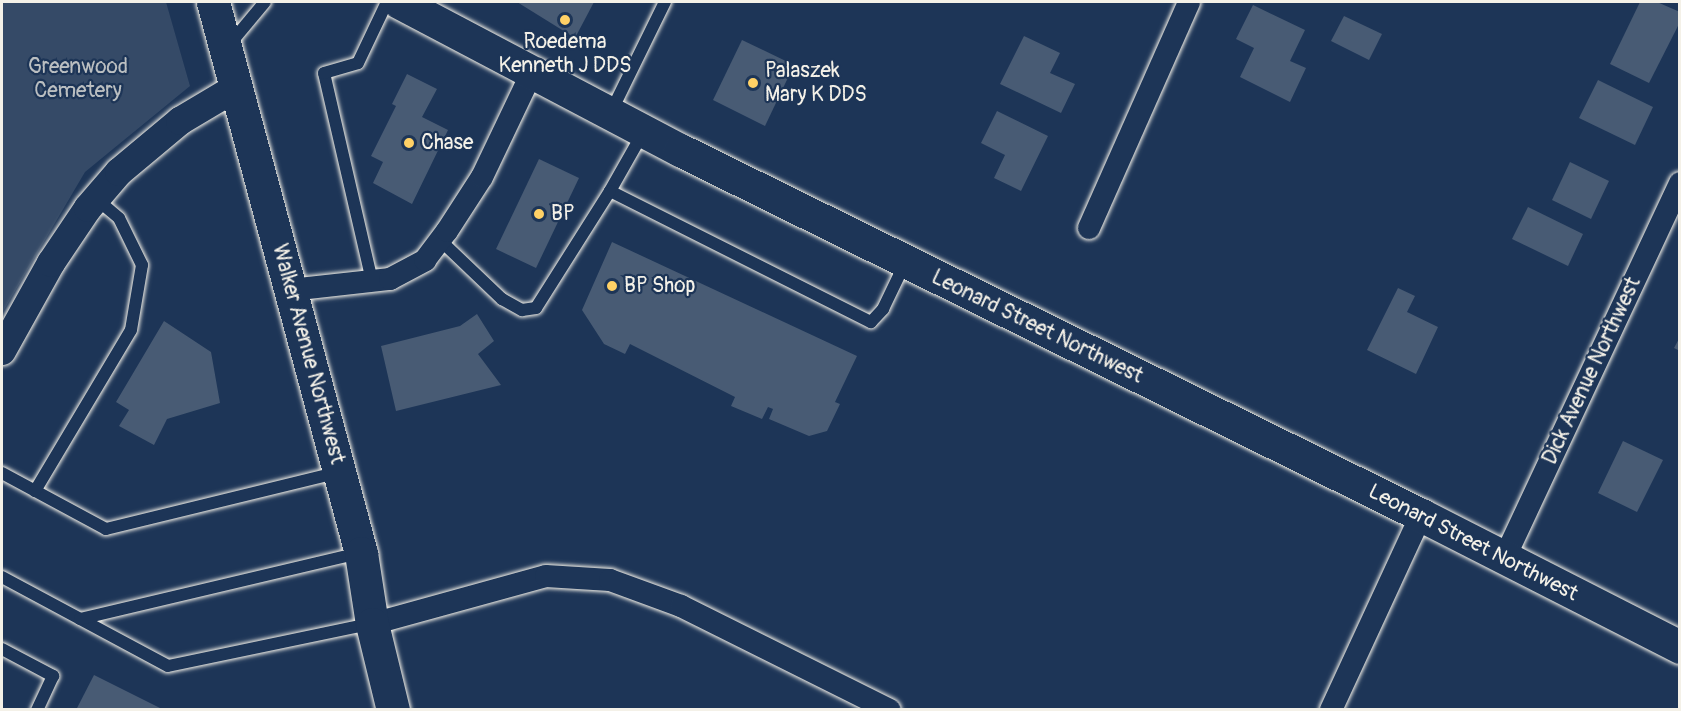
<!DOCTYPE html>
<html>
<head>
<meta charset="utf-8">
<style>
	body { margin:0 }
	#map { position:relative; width:1681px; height:711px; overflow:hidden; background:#1d3557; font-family:Pangolin,sans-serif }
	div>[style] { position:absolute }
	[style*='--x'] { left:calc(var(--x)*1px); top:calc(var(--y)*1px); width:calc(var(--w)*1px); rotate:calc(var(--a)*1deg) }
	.green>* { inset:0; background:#354a67 }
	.building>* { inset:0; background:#485b74 }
	.roads { filter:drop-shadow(0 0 2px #f4f1e8) drop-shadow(0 0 2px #f4f1e8) }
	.service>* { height:12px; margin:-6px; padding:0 6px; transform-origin:6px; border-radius:6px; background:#1d3557 }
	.minor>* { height:22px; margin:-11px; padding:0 11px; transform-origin:11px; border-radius:11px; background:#1d3557 }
	.tertiary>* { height:28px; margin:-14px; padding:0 14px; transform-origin:14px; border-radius:14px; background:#1d3557 }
	.secondary>* { height:33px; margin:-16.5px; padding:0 16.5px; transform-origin:16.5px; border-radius:16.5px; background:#1d3557 }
	.dots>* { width:16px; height:16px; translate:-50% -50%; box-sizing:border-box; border:3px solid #1d3557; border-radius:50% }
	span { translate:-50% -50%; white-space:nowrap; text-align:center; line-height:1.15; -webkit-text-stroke:4.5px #1d3557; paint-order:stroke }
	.poi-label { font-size:21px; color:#f4f1e8 }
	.left { translate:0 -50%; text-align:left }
	.park-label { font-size:21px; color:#bbbfc1 }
	.street-label { font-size:21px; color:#f4f1e8 }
	.frame { position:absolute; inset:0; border:3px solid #f4f1e8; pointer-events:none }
</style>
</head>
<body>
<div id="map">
	<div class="green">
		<i style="clip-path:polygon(2px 2px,166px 2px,190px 86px,85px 172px,2px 313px)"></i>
	</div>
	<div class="building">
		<i style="clip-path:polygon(517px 2px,594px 2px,575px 38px)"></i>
		<i style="clip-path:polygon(1640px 2px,1657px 2px,1680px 12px,1680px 22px,1649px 83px,1610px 64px)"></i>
		<i style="clip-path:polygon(1253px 5px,1305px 30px,1290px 61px,1306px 68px,1290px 102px,1240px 77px,1254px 48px,1236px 39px)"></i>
		<i style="clip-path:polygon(1344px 16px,1382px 34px,1369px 60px,1331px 41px)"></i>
		<i style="clip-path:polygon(1024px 36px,1060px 53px,1050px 73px,1075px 84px,1061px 113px,1000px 84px)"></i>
		<i style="clip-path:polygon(742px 40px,794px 65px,765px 126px,713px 100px)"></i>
		<i style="clip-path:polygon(407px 74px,437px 89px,422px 117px,448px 130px,412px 204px,373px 183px,383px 162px,371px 156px,396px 106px,392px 104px)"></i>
		<i style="clip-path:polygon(1598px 80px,1653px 107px,1635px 145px,1579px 118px)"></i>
		<i style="clip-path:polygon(997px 111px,1048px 136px,1021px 191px,994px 178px,1005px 155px,981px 143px)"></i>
		<i style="clip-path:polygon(539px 159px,579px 178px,536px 268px,496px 249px)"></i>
		<i style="clip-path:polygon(1570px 162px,1609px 181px,1591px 219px,1552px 200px)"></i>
		<i style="clip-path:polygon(1528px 207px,1583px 234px,1568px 266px,1512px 239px)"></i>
		<i style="clip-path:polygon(612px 242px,857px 356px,835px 402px,840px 404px,827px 431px,809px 436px,769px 419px,773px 409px,768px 407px,762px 419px,731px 406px,735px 397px,630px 344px,625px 354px,604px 344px,582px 310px)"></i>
		<i style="clip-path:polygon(1398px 288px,1415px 296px,1407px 312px,1438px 327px,1416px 374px,1367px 350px)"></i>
		<i style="clip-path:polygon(477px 314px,494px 341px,478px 354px,501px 385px,396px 411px,381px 346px,460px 326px)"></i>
		<i style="clip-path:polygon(164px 321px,211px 352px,220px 403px,167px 419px,154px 445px,119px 426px,129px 410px,116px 402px)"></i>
		<i style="clip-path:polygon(1680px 337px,1680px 351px,1674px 348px)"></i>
		<i style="clip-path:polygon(1623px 441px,1663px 460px,1637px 512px,1598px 493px)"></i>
		<i style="clip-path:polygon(94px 675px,164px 710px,76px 710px)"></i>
	</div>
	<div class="roads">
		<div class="service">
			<i style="--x:229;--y:45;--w:56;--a:-50.1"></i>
			<i style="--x:611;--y:112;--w:123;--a:-63.9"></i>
			<i style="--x:644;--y:131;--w:69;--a:119.5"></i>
			<i style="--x:610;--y:191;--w:292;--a:26.7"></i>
			<i style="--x:871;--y:322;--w:18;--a:-47"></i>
			<i style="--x:883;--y:309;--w:51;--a:-64.4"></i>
			<i style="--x:440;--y:240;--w:86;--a:43.6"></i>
			<i style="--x:502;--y:299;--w:23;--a:29"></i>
			<i style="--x:522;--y:310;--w:14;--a:-8"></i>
			<i style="--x:536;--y:308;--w:138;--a:-57.7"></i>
			<i style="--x:372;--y:281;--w:213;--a:-103"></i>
			<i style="--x:324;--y:73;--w:35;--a:-16"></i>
			<i style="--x:358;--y:63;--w:68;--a:-64.6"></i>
			<i style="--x:2;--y:473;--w:118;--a:28.3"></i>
			<i style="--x:106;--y:529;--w:240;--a:-13.7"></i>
			<i style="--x:35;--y:491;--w:187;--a:-59.2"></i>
			<i style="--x:131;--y:330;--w:66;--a:-80.4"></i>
			<i style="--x:142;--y:265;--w:52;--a:-116.1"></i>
			<i style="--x:119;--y:218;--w:30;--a:-140"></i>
			<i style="--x:2;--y:577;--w:188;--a:28.2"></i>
			<i style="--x:168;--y:666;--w:205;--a:-11.8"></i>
			<i style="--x:80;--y:619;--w:288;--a:-13.3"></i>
			<i style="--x:2;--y:649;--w:58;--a:27.9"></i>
			<i style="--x:53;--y:676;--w:38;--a:115"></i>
		</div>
		<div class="minor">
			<i style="--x:1089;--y:228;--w:247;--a:-66.1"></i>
			<i style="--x:290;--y:290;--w:101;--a:-6.3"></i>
			<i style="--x:390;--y:279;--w:40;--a:-28"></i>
			<i style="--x:425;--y:260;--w:36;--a:-53"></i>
			<i style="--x:447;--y:231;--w:64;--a:-57.1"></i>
			<i style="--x:482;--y:177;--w:116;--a:-64.5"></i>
			<i style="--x:1504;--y:559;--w:415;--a:-64.9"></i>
			<i style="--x:372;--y:624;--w:180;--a:-15.4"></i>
			<i style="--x:546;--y:576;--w:64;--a:3.6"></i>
			<i style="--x:610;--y:580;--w:76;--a:20.1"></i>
			<i style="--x:681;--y:606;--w:233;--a:26.5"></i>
			<i style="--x:1331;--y:710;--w:215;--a:-65.2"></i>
		</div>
		<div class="tertiary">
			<i style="--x:2;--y:351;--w:101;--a:-60.9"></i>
			<i style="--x:51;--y:263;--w:66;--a:-56.1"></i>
			<i style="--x:88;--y:208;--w:48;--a:-49.3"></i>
			<i style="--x:119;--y:172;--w:80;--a:-39.9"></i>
			<i style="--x:180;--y:121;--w:66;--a:-30.8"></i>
		</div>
		<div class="secondary">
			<i style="--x:213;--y:2;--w:571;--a:74.97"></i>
			<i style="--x:361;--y:553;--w:72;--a:81.2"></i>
			<i style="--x:372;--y:624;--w:89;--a:76.3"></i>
			<i style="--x:399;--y:2;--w:318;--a:27.8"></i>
			<i style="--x:680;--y:150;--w:826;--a:26.22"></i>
			<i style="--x:1421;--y:515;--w:291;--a:27"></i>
		</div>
	</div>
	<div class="dots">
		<i style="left:565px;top:20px;background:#ffd166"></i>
		<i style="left:753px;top:83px;background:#ffd166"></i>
		<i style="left:409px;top:143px;background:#ffd166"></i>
		<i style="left:539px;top:214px;background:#ffd166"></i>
		<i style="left:612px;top:286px;background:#ffd166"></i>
	</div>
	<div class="poi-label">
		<span style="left:565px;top:54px">Roedema<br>Kenneth J DDS</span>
		<span class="left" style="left:765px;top:83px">Palaszek<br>Mary K DDS</span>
		<span class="left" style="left:421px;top:143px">Chase</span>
		<span class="left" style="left:551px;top:214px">BP</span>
		<span class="left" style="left:624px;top:286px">BP Shop</span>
	</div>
	<div class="park-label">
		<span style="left:78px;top:79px">Greenwood<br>Cemetery</span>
	</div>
	<div class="street-label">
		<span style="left:1037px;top:327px;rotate:26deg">Leonard Street Northwest</span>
		<span style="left:308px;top:354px;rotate:75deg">Walker Avenue Northwest</span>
		<span style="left:1592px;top:371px;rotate:-65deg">Dick Avenue Northwest</span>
		<span style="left:1473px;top:543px;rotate:27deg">Leonard Street Northwest</span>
	</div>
	<div class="frame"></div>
</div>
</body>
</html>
